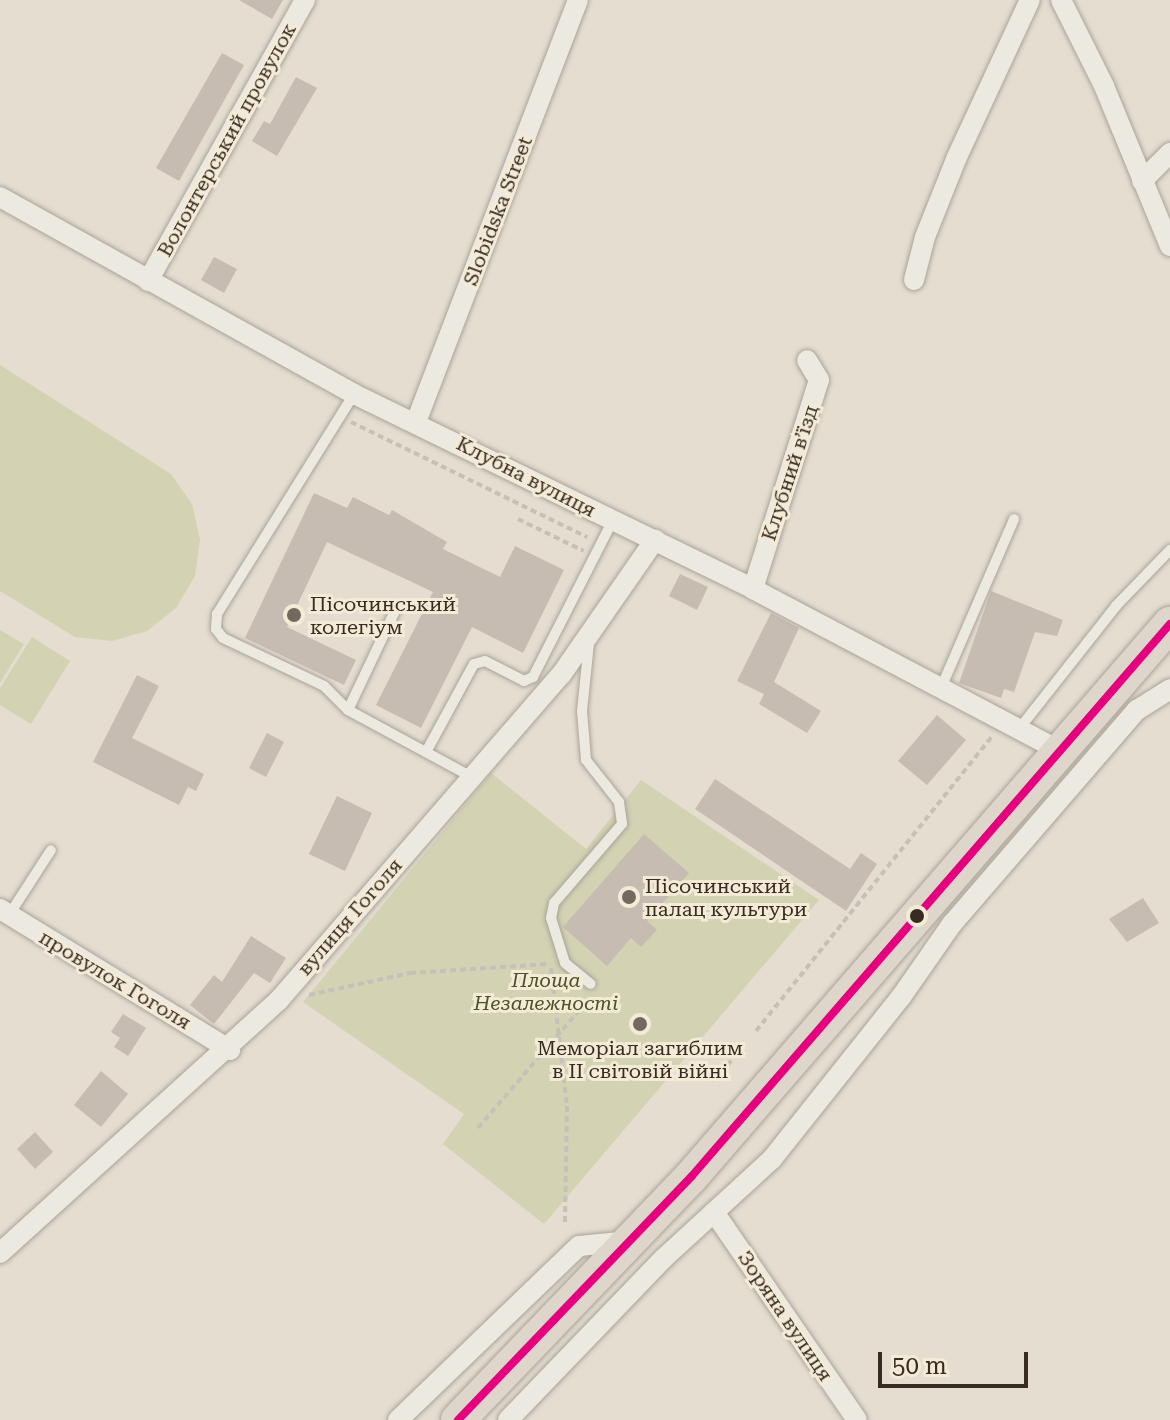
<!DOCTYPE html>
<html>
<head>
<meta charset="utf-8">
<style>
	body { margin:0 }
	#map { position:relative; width:1170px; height:1420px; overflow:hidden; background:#e4ddd0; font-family:"Roboto Serif",serif }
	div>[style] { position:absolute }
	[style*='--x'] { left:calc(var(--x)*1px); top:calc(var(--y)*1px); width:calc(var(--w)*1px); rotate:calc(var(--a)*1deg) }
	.green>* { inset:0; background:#d3d2b3 }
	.building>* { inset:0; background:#c7bcb1 }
	.path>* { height:4px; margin-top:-2px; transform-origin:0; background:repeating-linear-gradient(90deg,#c5c0b8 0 6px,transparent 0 10px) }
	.roads { filter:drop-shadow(0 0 2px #aaa398) drop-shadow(0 0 2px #aaa398) }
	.service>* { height:10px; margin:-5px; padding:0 5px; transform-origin:5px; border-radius:5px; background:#ece9e1 }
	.minor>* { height:20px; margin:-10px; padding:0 10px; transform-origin:10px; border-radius:10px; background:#ece9e1 }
	.trunk>* { height:34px; margin:-17px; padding:0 17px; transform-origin:17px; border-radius:17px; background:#ded6ca }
	.bus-1>* { height:8px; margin:-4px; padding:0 4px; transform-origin:4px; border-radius:4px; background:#e5007d }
	.dots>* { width:22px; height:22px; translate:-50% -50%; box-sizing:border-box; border:4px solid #f4ebd7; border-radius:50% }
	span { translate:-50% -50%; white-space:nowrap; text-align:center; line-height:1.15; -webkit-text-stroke:6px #f4ebd7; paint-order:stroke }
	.street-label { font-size:20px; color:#382b21 }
	.poi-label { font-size:20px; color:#382b21 }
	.left { translate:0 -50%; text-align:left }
	.park-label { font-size:20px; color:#4a5329; font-style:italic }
	.scale { position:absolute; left:878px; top:1352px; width:150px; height:36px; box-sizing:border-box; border:4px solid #382b21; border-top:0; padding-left:10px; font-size:24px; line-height:28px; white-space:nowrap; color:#382b21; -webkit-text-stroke:6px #f4ebd7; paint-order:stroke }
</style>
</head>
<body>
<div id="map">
	<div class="green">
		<i style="clip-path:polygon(0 365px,171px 474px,192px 504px,200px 540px,195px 576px,176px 608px,147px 631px,112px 641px,75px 637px,0 591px)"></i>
		<i style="clip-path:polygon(0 630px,24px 644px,0 683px)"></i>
		<i style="clip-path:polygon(32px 637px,70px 661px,31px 724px,0 705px,0 688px)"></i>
		<i style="clip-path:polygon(491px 773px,586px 849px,641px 780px,819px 900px,544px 1224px,443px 1144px,464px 1114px,303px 1002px)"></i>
	</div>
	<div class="building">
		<i style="clip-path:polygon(239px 0,283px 0,272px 19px)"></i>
		<i style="clip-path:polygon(222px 53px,244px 65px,179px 181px,156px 168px)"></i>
		<i style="clip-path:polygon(296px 77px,317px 88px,277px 156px,252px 141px,264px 121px,270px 124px)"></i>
		<i style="clip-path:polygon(214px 257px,237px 269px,224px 293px,201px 280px)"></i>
		<i style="clip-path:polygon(314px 493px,347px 508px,353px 497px,389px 515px,392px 510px,447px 542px,443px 549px,500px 577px,515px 546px,564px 570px,523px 653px,472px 627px,421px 728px,376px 705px,433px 592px,327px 542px,287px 627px,356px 660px,344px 685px,245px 638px)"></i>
		<i style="clip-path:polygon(680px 574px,708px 587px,697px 610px,669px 596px)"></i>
		<i style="clip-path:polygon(991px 591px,1063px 620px,1057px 636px,1035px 632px,1014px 692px,1004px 689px,1001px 698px,959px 683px)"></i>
		<i style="clip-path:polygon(771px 613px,799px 628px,774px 682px,821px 711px,807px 733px,759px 704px,764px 694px,737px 681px)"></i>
		<i style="clip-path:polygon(137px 675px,159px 686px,132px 738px,204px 774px,196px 791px,188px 787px,179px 805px,93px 762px)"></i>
		<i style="clip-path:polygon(937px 715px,966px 740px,927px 785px,898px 761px)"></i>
		<i style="clip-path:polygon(267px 733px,284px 742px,266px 777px,249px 768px)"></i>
		<i style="clip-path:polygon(715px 779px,850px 869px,861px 853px,877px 864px,846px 911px,695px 809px)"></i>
		<i style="clip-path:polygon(337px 796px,372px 813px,345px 871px,309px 854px)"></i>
		<i style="clip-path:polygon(644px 834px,689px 873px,647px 921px,657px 930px,641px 947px,631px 938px,607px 966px,563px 927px)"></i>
		<i style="clip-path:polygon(1143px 898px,1159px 923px,1127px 942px,1109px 919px)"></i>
		<i style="clip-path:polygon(251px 936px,286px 958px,270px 983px,254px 973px,214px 1024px,190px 1005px,214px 975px,222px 982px)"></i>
		<i style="clip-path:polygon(123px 1014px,146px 1028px,128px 1056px,114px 1047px,120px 1038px,111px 1032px)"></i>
		<i style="clip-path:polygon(101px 1071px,128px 1094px,101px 1127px,74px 1105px)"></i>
		<i style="clip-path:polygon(35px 1132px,53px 1152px,35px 1169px,17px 1149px)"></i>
	</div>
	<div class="path">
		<i style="--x:351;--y:422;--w:263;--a:26"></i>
		<i style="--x:518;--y:519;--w:73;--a:25.9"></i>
		<i style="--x:551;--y:968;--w:139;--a:83.4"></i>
		<i style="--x:567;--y:1106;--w:118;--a:91"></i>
		<i style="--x:309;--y:995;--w:103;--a:-12.3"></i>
		<i style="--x:410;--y:973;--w:139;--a:-3.7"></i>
		<i style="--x:756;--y:1031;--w:378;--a:-51.3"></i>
		<i style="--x:701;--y:1074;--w:14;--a:25"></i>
		<i style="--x:714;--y:1080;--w:30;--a:-48"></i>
		<i style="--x:478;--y:1128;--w:161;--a:-49.3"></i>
	</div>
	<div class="roads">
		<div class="service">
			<i style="--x:354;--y:394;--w:259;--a:121.9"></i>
			<i style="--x:217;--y:614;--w:15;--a:94"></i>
			<i style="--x:216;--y:629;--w:11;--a:52"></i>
			<i style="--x:223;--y:638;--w:112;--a:25.4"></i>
			<i style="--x:324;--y:686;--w:34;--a:45"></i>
			<i style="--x:348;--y:710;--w:141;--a:28.4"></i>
			<i style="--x:589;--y:643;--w:68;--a:95.9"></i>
			<i style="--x:582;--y:711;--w:49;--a:85.3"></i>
			<i style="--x:586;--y:760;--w:53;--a:51.8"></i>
			<i style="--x:619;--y:802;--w:22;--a:82"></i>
			<i style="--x:622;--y:824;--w:104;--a:130.7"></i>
			<i style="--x:554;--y:903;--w:15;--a:101"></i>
			<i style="--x:551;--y:918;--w:47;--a:72.7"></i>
			<i style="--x:565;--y:963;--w:33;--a:39"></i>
			<i style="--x:941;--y:688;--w:184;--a:-66.6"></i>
			<i style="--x:348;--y:710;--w:112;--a:-64.6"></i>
			<i style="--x:1019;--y:729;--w:157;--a:-51.7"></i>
			<i style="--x:1116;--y:606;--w:78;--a:-46"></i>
			<i style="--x:426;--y:752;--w:100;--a:-61.4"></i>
			<i style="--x:474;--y:664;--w:11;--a:-15"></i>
			<i style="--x:485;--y:661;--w:44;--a:27.1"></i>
			<i style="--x:524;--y:681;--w:10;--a:-24"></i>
			<i style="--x:533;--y:677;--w:176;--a:-63"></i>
			<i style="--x:9;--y:915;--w:77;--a:-57.1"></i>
		</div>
		<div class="minor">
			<i style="--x:1061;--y:0;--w:96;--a:63.4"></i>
			<i style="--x:1104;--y:86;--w:173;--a:67.6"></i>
			<i style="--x:1142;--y:181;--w:40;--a:-45"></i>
			<i style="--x:0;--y:197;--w:405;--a:29.1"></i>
			<i style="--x:354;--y:394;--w:444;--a:26"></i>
			<i style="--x:753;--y:589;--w:344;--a:27.8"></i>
			<i style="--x:914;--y:280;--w:44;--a:-75.7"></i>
			<i style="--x:925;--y:237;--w:86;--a:-68.2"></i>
			<i style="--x:957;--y:157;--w:173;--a:-65.1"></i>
			<i style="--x:148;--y:281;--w:322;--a:-60.8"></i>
			<i style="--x:416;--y:422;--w:452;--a:-69"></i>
			<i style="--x:753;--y:589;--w:219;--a:-72.5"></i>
			<i style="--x:819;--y:380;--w:23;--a:-121"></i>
			<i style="--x:0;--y:909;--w:270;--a:31.5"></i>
			<i style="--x:714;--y:1212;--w:252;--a:55.5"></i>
			<i style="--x:0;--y:1253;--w:377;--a:-42.2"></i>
			<i style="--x:279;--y:1000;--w:430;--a:-49.1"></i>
			<i style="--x:561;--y:675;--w:165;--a:-55.2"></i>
			<i style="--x:398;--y:1420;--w:251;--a:-43.9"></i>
			<i style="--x:579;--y:1246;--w:52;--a:-5.5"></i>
			<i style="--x:508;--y:1420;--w:225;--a:-46.1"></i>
			<i style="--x:664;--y:1258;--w:147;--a:-42.5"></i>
			<i style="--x:772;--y:1159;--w:207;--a:-51.5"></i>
			<i style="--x:901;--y:997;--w:89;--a:-55.1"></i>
			<i style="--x:952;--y:924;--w:283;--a:-49.2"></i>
			<i style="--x:1137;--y:710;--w:39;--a:-32"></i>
		</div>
		<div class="trunk">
			<i style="--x:458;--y:1420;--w:337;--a:-46.2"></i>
			<i style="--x:691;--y:1177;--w:732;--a:-49.1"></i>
		</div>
	</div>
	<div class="bus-1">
		<i style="--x:458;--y:1420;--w:337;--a:-46.2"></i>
		<i style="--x:691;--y:1177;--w:732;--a:-49.1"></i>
	</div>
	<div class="dots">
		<i style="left:294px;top:615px;background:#74695e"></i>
		<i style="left:629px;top:897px;background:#74695e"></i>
		<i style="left:917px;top:916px;background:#382b21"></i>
		<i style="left:640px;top:1024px;background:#74695e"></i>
	</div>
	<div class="street-label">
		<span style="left:227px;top:140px;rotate:-61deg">Волонтерський провулок</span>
		<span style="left:498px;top:211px;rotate:-69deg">Slobidska Street</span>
		<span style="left:790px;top:473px;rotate:-72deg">Клубний в’їзд</span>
		<span style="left:526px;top:477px;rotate:27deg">Клубна вулиця</span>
		<span style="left:350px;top:917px;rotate:-49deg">вулиця Гоголя</span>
		<span style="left:115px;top:980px;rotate:31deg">провулок Гоголя</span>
		<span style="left:785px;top:1316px;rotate:56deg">Зоряна вулиця</span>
	</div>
	<div class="poi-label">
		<span class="left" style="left:310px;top:616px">Пісочинський<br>колегіум</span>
		<span class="left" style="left:645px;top:898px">Пісочинський<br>палац культури</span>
		<span style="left:640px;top:1060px">Меморіал загиблим<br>в II світовій війні</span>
	</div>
	<div class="park-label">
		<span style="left:546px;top:992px">Площа<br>Незалежності</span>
	</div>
	<div class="scale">50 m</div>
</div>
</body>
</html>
